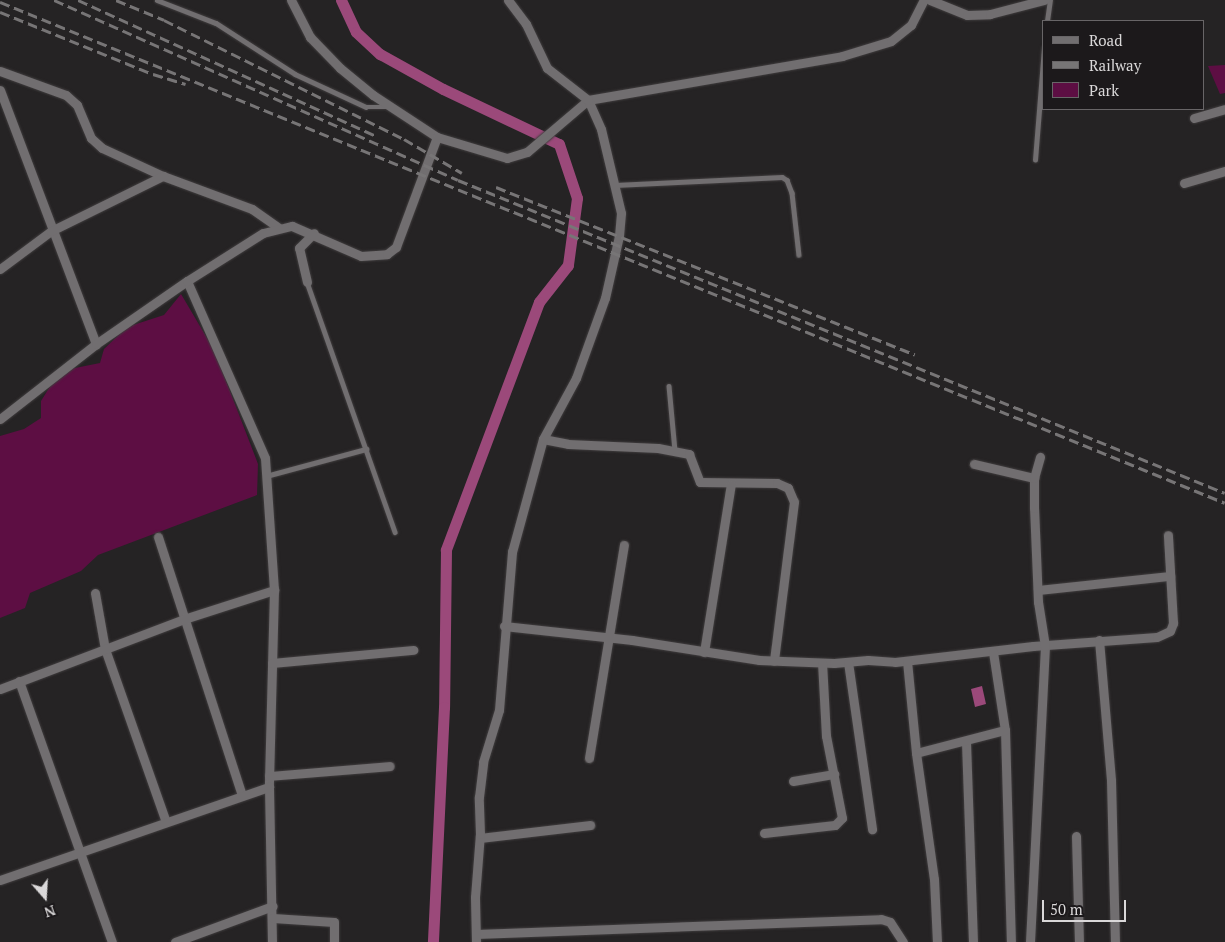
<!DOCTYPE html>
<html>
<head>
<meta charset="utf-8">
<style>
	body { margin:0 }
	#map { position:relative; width:1225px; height:942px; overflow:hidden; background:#252324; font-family:"PT Serif",serif }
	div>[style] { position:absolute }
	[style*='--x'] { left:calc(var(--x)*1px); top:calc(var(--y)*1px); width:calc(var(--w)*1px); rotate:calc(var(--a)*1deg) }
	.green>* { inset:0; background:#5d0e43 }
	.water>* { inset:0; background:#9b497a }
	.canal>* { height:11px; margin:-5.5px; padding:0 5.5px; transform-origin:5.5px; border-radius:5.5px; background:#9b497a }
	.roads { filter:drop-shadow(0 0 1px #403d3e) drop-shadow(0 0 1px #403d3e) }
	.lane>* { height:4.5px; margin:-2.25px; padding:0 2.25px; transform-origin:2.25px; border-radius:2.25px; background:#716e70 }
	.street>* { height:9px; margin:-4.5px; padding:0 4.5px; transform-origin:4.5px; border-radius:4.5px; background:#716e70 }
	.rail>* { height:3px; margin-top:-1.5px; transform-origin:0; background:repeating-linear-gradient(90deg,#777576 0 10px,transparent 0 15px) }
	span { translate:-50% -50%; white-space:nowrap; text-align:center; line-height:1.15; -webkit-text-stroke:4.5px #1c191b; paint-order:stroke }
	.legend { position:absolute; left:1042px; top:20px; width:162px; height:90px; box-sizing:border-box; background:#1c191b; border:1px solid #686567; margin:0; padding:6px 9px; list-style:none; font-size:15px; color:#dad8d9 }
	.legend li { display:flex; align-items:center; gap:10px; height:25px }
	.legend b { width:25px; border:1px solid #686567 }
	.north { position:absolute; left:20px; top:872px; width:50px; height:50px; -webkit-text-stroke:4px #1c191b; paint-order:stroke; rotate:161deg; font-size:14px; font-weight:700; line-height:20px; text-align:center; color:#dad8d9 }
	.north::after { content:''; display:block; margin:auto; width:18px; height:22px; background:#dad8d9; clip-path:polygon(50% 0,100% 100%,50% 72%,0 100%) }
	.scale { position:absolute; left:1042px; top:900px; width:84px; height:22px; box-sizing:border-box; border:2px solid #dad8d9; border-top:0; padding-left:6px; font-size:15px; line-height:18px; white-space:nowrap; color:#dad8d9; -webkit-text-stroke:4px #1c191b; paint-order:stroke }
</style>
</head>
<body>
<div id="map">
	<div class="green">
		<i style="clip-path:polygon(1225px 65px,1225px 93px,1220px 94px,1208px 66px)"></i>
		<i style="clip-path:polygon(181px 294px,214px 350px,238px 412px,258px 464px,257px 495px,98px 555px,81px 571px,30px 593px,25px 608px,0 618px,0 436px,24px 429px,41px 418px,41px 401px,54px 380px,70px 369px,100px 363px,104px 349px,127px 327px,164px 315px)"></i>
	</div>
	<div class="water">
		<i style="clip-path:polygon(982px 686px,986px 704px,975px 707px,971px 689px)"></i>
	</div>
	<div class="canal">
		<i style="--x:341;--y:0;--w:35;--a:65"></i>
		<i style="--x:356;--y:32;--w:33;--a:43"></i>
		<i style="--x:380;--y:54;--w:72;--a:29.1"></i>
		<i style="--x:443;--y:89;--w:128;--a:25.4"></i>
		<i style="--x:559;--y:144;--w:57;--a:71.6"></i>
		<i style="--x:577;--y:198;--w:68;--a:97.7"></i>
		<i style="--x:568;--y:265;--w:47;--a:128.1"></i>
		<i style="--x:539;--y:302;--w:265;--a:110.6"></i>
		<i style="--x:446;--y:550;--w:157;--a:90.7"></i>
		<i style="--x:444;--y:707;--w:235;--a:92.7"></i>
	</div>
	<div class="roads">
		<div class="lane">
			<i style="--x:157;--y:0;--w:63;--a:21.3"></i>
			<i style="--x:216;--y:23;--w:94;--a:32.8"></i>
			<i style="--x:295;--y:74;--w:78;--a:24.9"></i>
			<i style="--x:366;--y:107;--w:23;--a:0"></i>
			<i style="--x:1047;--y:21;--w:21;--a:-82"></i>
			<i style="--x:1035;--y:160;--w:112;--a:-85.4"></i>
			<i style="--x:615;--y:185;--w:167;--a:-2.7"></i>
			<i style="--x:782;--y:177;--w:6;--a:31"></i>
			<i style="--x:787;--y:180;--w:14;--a:69"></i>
			<i style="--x:792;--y:193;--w:62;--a:83.6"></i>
			<i style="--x:307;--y:282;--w:265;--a:70.6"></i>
			<i style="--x:669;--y:386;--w:65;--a:84.7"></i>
			<i style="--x:266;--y:476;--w:104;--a:-15.1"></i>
		</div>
		<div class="street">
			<i style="--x:291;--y:0;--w:42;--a:62.8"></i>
			<i style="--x:310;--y:37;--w:43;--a:45.9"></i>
			<i style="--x:340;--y:68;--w:43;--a:39.3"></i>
			<i style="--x:373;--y:95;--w:77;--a:33.3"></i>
			<i style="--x:437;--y:137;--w:73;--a:16.7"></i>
			<i style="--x:507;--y:158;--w:21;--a:-17"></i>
			<i style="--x:527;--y:152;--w:80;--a:-40.4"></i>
			<i style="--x:588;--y:100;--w:258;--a:-9.8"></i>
			<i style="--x:842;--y:56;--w:51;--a:-17"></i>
			<i style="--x:891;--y:41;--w:26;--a:-39"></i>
			<i style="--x:911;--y:25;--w:28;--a:-63"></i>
			<i style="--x:930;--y:0;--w:40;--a:22"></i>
			<i style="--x:967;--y:15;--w:23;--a:-2"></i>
			<i style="--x:990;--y:14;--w:56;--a:-14.5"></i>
			<i style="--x:0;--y:71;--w:70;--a:20"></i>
			<i style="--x:66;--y:95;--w:15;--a:42"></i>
			<i style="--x:77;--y:105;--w:36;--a:67"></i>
			<i style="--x:91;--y:138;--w:15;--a:42"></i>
			<i style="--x:102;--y:148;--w:67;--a:24.7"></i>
			<i style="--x:163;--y:176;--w:95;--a:20.3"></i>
			<i style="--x:252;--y:209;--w:32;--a:35"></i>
			<i style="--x:0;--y:90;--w:272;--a:69.3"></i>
			<i style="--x:1194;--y:118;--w:32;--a:-16"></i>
			<i style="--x:1184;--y:183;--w:43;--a:-16.3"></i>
			<i style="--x:0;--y:269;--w:64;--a:-36.7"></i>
			<i style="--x:51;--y:231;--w:125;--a:-26.2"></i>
			<i style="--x:187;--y:281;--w:193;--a:66.2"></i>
			<i style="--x:265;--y:458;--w:132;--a:86.1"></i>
			<i style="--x:274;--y:590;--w:197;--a:91.5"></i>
			<i style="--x:269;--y:787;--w:155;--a:88.9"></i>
			<i style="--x:307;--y:282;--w:35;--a:-103"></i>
			<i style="--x:299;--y:248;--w:21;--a:-45"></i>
			<i style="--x:0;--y:419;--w:122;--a:-38"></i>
			<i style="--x:96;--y:344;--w:111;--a:-34.7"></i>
			<i style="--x:187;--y:281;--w:90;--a:-32.3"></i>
			<i style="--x:263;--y:233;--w:30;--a:-14"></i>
			<i style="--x:292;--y:226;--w:75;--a:23.5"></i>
			<i style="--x:361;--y:256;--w:26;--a:-4"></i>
			<i style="--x:387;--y:254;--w:11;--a:-38"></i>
			<i style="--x:396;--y:247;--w:117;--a:-69.6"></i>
			<i style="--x:543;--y:439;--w:25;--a:11"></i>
			<i style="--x:568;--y:444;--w:90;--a:2.5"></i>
			<i style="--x:658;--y:448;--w:32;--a:11"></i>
			<i style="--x:689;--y:454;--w:30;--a:69"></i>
			<i style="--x:700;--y:482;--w:77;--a:0.7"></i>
			<i style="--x:777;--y:483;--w:12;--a:24"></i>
			<i style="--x:788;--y:488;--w:15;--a:67"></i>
			<i style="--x:794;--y:502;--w:160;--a:97.2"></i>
			<i style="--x:974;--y:464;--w:62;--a:13.1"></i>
			<i style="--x:158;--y:537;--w:272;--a:72"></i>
			<i style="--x:1038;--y:590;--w:133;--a:-6.1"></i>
			<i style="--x:95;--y:593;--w:57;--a:79.9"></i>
			<i style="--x:105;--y:649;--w:183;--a:70.6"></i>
			<i style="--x:504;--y:626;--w:129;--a:6.2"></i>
			<i style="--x:632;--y:640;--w:129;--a:8.9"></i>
			<i style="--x:759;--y:660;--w:75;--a:2.3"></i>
			<i style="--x:834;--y:663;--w:34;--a:-5"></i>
			<i style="--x:868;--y:660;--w:27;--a:4"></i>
			<i style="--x:895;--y:662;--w:139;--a:-6.6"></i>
			<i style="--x:1033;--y:646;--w:124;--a:-4.2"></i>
			<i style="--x:1157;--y:637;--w:14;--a:-25"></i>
			<i style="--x:1170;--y:631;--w:9;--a:-69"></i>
			<i style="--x:1173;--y:623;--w:88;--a:-93.3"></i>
			<i style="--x:1099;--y:640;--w:141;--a:85.1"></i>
			<i style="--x:1111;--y:780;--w:162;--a:88.6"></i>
			<i style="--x:704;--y:652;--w:170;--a:-80.9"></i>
			<i style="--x:993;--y:652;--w:79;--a:81.3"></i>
			<i style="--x:1005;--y:730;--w:212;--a:88.4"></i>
			<i style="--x:907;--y:661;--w:92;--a:84.4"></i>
			<i style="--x:916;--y:753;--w:127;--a:81.9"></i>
			<i style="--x:934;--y:879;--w:63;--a:87.3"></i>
			<i style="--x:848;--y:662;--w:169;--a:81.8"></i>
			<i style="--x:272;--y:663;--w:142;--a:-5.3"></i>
			<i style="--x:19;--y:681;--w:277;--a:70.4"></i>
			<i style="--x:0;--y:689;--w:197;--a:-20.8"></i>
			<i style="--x:184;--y:619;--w:95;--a:-17.9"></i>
			<i style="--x:966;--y:742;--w:200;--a:88"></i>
			<i style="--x:916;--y:753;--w:92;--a:-14.5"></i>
			<i style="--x:589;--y:758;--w:216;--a:-80.7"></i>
			<i style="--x:269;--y:776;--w:121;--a:-4.7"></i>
			<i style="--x:793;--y:781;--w:42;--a:-9.7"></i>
			<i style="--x:764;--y:833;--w:71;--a:-6.4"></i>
			<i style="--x:835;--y:825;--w:10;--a:-45"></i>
			<i style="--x:842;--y:818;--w:84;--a:-101"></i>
			<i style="--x:826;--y:736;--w:73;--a:-93.1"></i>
			<i style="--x:1076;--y:836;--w:106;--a:88.4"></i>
			<i style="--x:480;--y:838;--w:111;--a:-6.7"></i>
			<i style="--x:0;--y:880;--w:285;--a:-19.1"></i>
			<i style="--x:273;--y:918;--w:61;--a:3.8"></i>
			<i style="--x:334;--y:922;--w:20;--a:90"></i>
			<i style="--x:476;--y:934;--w:405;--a:-2.1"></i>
			<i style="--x:881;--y:919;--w:9;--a:18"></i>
			<i style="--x:890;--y:922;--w:24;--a:57"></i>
			<i style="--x:175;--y:942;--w:104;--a:-20.2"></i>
			<i style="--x:476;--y:942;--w:45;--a:-91.3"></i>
			<i style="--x:475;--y:897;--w:63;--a:-85.5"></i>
			<i style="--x:480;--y:834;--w:37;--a:-92"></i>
			<i style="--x:479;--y:797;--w:35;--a:-83"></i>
			<i style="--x:483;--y:762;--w:54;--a:-72.9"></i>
			<i style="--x:499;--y:710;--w:159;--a:-85.3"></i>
			<i style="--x:512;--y:552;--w:117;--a:-74.7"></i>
			<i style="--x:543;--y:439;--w:69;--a:-61.6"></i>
			<i style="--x:576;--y:378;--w:85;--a:-70.1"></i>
			<i style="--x:605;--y:298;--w:64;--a:-77.3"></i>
			<i style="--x:619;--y:236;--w:23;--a:-85"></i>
			<i style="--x:621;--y:213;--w:86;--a:-103.4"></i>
			<i style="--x:601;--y:129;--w:32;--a:-114"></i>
			<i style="--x:588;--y:100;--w:52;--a:-142"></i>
			<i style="--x:547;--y:68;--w:49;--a:-115.5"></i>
			<i style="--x:526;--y:24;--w:30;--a:-127"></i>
			<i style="--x:1030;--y:942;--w:296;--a:-87.1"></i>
			<i style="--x:1045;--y:646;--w:45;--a:-99"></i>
			<i style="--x:1038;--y:602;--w:94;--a:-92.4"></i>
			<i style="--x:1034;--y:508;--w:30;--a:-90"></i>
			<i style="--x:1034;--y:478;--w:22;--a:-74"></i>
		</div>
	</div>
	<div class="rail">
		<i style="--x:54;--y:0;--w:442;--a:24"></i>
		<i style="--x:458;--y:180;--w:828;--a:22.2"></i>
		<i style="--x:78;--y:0;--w:328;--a:24.5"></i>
		<i style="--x:116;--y:0;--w:52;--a:22.6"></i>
		<i style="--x:164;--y:20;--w:268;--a:26.4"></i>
		<i style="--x:404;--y:139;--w:67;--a:30.4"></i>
		<i style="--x:0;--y:2;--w:1323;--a:22.24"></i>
		<i style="--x:0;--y:12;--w:165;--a:22.1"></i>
		<i style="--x:153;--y:74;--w:34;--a:17"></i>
		<i style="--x:496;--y:187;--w:451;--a:21.8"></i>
	</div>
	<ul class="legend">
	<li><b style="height:6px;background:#716e70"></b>Road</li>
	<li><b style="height:6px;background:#777576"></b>Railway</li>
	<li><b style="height:14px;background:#5d0e43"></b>Park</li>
	</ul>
	<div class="north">N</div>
	<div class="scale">50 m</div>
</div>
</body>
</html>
